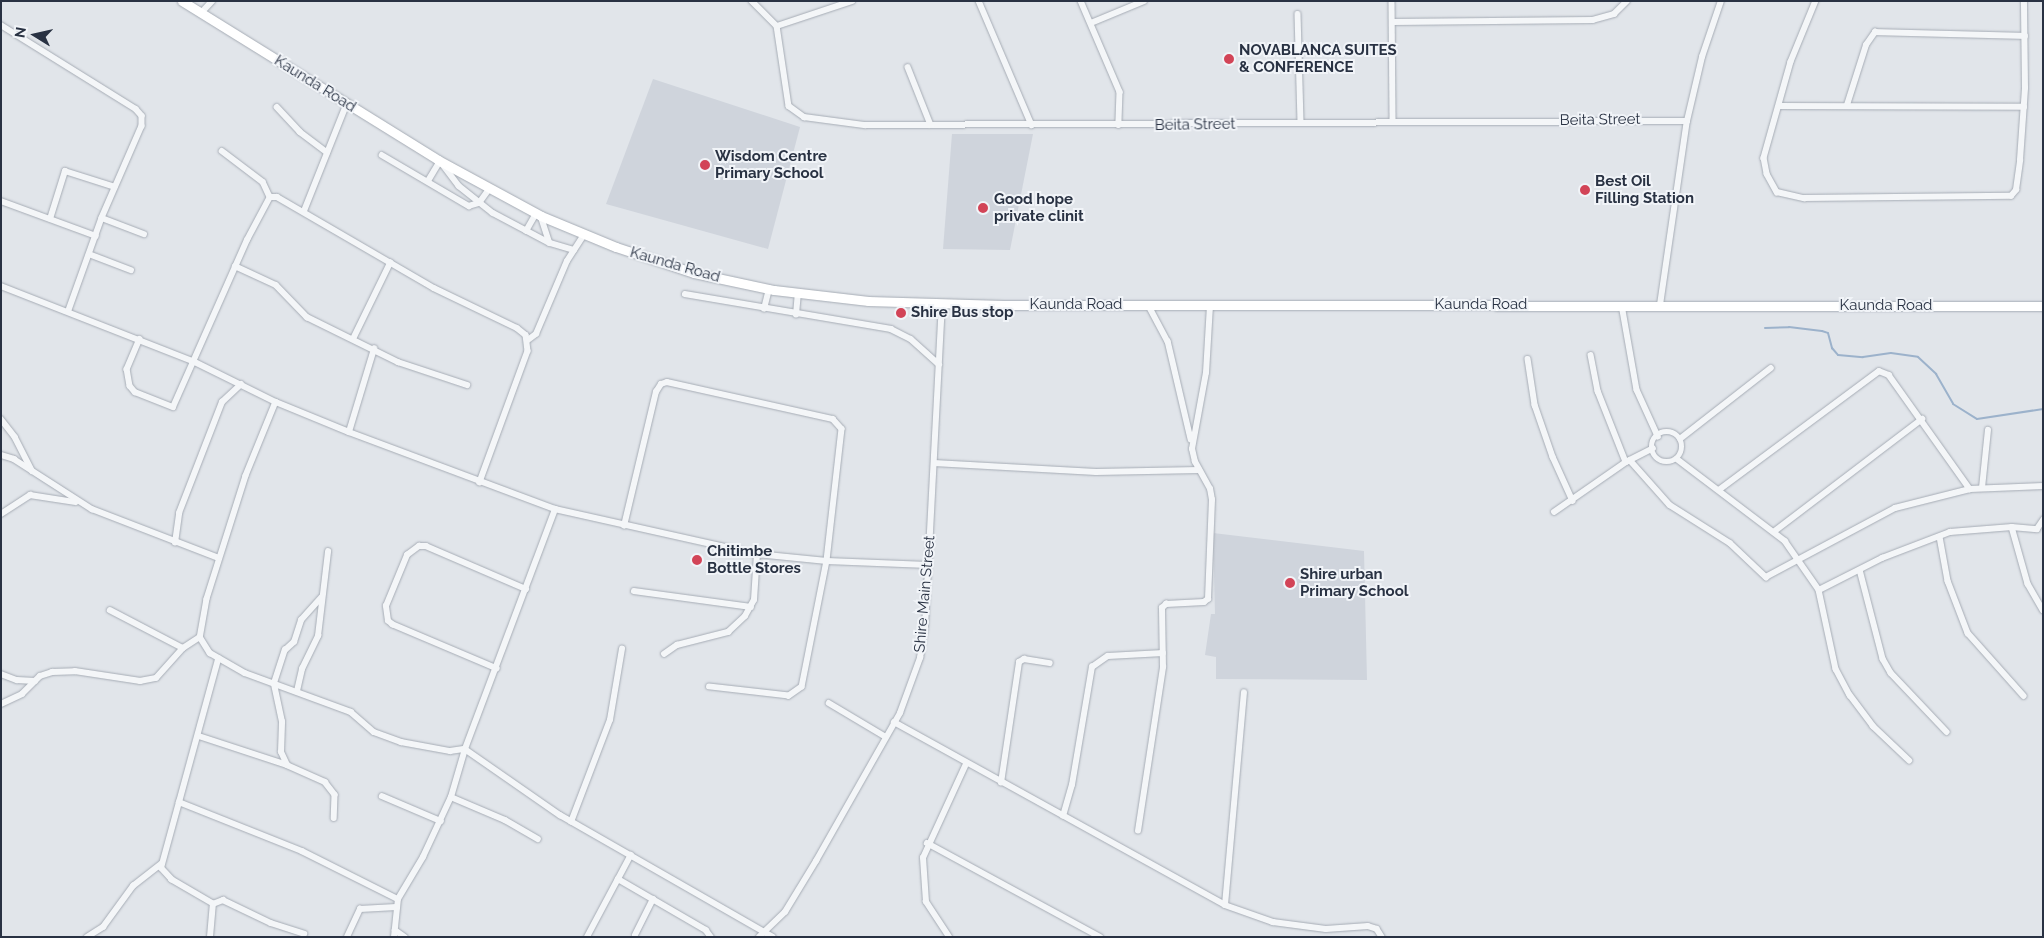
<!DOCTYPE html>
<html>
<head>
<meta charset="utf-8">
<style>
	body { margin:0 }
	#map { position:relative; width:2044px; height:938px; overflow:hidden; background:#e1e5ea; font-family:Raleway,sans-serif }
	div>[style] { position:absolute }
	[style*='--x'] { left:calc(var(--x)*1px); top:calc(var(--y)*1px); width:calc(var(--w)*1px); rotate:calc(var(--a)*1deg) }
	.built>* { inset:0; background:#cfd4dc }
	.stream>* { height:2px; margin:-1px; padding:0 1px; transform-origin:1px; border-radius:1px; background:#9cb2cb }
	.roads { filter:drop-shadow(0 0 1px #a6acb5) drop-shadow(0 0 1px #a6acb5) }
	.minor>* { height:5.5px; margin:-2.75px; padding:0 2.75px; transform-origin:2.75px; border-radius:2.75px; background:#f4f6f8 }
	.minor>.ring { margin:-2.75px; padding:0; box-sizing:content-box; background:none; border:5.5px solid #f4f6f8; border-radius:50% }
	.secondary>* { height:9px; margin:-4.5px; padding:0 4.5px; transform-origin:4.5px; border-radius:4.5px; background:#fff }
	.dots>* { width:14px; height:14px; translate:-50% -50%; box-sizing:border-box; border:2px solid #f1f4f8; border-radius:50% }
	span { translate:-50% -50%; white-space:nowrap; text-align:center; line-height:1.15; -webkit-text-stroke:4px #f1f4f8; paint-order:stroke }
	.poi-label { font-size:15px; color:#293243; font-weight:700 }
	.left { translate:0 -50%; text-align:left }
	.street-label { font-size:15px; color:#293243 }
	.frame { position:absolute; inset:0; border:2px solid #293243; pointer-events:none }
	.north { position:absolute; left:10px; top:10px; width:50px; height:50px; -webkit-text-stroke:4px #f1f4f8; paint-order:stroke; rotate:280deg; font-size:14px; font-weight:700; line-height:20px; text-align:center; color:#293243 }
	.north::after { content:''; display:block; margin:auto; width:18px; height:22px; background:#293243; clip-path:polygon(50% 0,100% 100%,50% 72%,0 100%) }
</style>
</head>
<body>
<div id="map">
	<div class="built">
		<i style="clip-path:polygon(653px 79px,800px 127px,768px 249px,606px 204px)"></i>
		<i style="clip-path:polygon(952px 134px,1033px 134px,1010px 250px,943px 249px)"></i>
		<i style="clip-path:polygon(1213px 533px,1364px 551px,1367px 680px,1216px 679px,1216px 657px,1205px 655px,1211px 614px,1215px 614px)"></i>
	</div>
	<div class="stream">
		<i style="--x:1765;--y:328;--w:24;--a:-2"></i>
		<i style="--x:1789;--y:327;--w:33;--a:7"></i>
		<i style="--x:1822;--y:331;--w:6;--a:18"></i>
		<i style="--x:1828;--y:333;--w:16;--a:75"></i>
		<i style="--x:1832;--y:348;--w:9;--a:49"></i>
		<i style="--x:1838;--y:355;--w:25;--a:5"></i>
		<i style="--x:1863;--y:357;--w:28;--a:-8"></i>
		<i style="--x:1891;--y:353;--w:27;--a:8"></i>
		<i style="--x:1918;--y:357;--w:25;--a:43"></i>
		<i style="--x:1936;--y:374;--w:34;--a:60"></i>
		<i style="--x:1953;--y:404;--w:28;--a:32"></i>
		<i style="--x:1977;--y:419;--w:67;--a:-8.6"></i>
	</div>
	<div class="roads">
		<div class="minor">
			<i style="--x:752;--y:1;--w:35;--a:45"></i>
			<i style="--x:979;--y:1;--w:135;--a:66.9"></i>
			<i style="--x:1081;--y:1;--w:99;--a:66.8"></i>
			<i style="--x:1120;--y:92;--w:33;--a:92"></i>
			<i style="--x:1392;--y:1;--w:121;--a:89.5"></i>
			<i style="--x:1816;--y:1;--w:66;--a:112.3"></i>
			<i style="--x:1791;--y:62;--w:100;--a:105.7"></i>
			<i style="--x:1764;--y:158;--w:16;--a:79"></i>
			<i style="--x:1767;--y:174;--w:21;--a:61"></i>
			<i style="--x:1777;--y:192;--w:28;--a:13"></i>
			<i style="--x:1804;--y:198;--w:207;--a:-0.6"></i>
			<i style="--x:2011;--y:196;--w:8;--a:-50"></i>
			<i style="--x:2016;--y:190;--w:30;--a:-82"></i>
			<i style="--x:2020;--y:160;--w:72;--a:-86"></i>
			<i style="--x:2025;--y:88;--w:87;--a:-90.7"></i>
			<i style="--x:201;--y:13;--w:16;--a:-47"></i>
			<i style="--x:1298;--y:14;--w:108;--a:88.4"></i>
			<i style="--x:1393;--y:22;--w:200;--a:-0.6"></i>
			<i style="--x:1593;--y:20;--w:22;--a:-16"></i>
			<i style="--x:1614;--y:14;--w:18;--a:-45"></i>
			<i style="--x:1091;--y:23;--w:57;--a:-22.5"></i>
			<i style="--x:1;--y:25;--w:159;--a:31.9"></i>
			<i style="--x:136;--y:109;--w:9;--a:49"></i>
			<i style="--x:142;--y:116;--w:10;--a:90"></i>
			<i style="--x:142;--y:126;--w:100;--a:113.5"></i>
			<i style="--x:102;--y:218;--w:98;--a:109.7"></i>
			<i style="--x:777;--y:26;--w:81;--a:81.5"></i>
			<i style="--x:789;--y:106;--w:19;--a:36"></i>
			<i style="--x:804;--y:117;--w:62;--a:7.5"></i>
			<i style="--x:865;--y:125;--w:822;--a:-0.28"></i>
			<i style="--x:777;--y:26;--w:79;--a:-18.4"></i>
			<i style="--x:908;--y:67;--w:62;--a:68.4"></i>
			<i style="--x:1847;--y:105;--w:63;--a:-72.4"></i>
			<i style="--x:1866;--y:45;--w:16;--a:-55"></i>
			<i style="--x:1875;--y:32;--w:150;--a:1.5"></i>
			<i style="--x:1780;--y:106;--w:244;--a:0.2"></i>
			<i style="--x:277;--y:107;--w:34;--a:47"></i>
			<i style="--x:300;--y:132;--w:34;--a:37"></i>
			<i style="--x:222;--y:151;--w:51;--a:37.1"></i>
			<i style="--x:263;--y:182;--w:17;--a:65"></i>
			<i style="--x:382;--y:155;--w:101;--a:30.4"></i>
			<i style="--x:469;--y:206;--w:10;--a:-17"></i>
			<i style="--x:479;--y:203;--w:17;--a:-54"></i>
			<i style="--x:441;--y:162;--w:30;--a:53"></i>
			<i style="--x:459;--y:186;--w:43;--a:38.5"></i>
			<i style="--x:493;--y:213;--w:64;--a:27.8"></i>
			<i style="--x:550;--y:243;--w:25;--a:16"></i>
			<i style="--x:428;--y:181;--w:23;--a:-59"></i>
			<i style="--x:1;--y:201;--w:101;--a:20.2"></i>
			<i style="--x:304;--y:211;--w:116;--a:-68.3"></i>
			<i style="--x:541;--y:216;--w:28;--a:72"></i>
			<i style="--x:102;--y:218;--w:45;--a:20.9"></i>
			<i style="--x:50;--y:219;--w:50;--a:-72.6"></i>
			<i style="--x:65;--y:171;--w:52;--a:17.7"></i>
			<i style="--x:526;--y:231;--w:20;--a:-60"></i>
			<i style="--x:89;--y:254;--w:45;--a:20.9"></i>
			<i style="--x:235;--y:266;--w:45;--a:24.9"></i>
			<i style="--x:276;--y:285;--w:45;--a:45.9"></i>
			<i style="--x:307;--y:317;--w:102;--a:26.3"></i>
			<i style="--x:398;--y:362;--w:73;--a:18.4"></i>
			<i style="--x:1;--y:286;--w:208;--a:21.4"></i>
			<i style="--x:195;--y:362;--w:90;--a:26.3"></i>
			<i style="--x:276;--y:402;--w:79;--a:22.3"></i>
			<i style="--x:349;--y:432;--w:220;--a:20.5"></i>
			<i style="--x:555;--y:509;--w:207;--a:12.6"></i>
			<i style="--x:757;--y:554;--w:70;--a:5.7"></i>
			<i style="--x:827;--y:561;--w:101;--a:2.3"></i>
			<i style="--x:685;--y:294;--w:209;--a:9.6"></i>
			<i style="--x:891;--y:329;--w:22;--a:27"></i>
			<i style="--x:911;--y:339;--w:38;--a:42"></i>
			<i style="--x:1622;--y:305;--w:86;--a:80"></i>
			<i style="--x:1637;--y:390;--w:51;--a:65.5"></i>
			<i style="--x:1660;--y:305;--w:186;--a:-81.7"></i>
			<i style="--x:1687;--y:121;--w:66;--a:-76.8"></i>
			<i style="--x:1702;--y:57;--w:59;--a:-71.3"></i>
			<i style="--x:1149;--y:306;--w:40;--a:62"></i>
			<i style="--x:1168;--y:341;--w:101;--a:76.8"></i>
			<i style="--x:764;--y:309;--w:21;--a:-76"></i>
			<i style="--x:796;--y:315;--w:22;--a:-85"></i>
			<i style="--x:140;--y:339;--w:33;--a:113"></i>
			<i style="--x:127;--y:369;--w:17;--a:80"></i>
			<i style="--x:130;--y:386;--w:8;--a:50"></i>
			<i style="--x:135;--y:392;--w:41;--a:21.5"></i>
			<i style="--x:173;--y:407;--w:183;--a:-66.1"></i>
			<i style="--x:247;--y:240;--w:49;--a:-61.9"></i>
			<i style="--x:270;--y:197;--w:7;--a:0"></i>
			<i style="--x:277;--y:197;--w:181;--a:30.1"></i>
			<i style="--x:434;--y:288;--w:92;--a:25.7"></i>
			<i style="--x:517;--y:328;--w:11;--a:38"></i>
			<i style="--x:526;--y:335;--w:16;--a:83"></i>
			<i style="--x:528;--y:351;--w:140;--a:110.1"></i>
			<i style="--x:353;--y:339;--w:85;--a:-64"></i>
			<i style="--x:528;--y:340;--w:10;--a:-37"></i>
			<i style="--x:536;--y:334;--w:79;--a:-67"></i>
			<i style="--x:567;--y:261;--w:31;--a:-57"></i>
			<i style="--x:1591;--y:355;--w:37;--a:79"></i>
			<i style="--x:1598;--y:391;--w:76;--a:68.5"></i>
			<i style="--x:1528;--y:359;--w:47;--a:81.3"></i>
			<i style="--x:1535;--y:405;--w:55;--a:70.9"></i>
			<i style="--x:1553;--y:457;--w:48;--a:65.6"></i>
			<i style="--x:276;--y:402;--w:80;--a:112.1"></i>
			<i style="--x:246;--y:476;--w:129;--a:107.6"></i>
			<i style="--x:207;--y:599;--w:39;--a:100"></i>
			<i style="--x:200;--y:637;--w:19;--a:58"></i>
			<i style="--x:210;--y:653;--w:40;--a:29.7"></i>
			<i style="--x:245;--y:673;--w:113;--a:20.2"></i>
			<i style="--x:351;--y:712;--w:30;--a:41"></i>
			<i style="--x:374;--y:732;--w:29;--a:20"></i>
			<i style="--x:401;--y:742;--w:50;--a:10.4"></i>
			<i style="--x:450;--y:751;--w:15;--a:-8"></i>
			<i style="--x:465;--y:749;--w:116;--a:34.8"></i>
			<i style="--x:560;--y:815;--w:245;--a:29.8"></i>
			<i style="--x:1;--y:419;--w:23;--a:52"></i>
			<i style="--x:15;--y:437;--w:38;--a:63"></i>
			<i style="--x:349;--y:432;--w:87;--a:-73.2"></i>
			<i class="ring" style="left:1652px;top:432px;width:24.5px;height:24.5px"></i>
			<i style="--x:1680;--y:439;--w:115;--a:-38"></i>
			<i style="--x:1;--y:455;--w:14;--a:17"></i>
			<i style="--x:14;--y:459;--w:93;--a:32.7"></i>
			<i style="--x:92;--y:509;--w:136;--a:21.1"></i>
			<i style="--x:1677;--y:459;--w:136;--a:37.2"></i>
			<i style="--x:1785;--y:541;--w:60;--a:55.2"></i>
			<i style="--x:1819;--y:590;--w:81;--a:77.9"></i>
			<i style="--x:1836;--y:669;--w:30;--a:62"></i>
			<i style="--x:1850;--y:695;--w:39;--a:53"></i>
			<i style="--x:1873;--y:726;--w:50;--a:43.4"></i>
			<i style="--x:1630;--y:460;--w:60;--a:48.4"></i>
			<i style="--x:1670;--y:505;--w:71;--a:32.3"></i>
			<i style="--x:1730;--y:543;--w:50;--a:43.4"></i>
			<i style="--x:1766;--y:577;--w:146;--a:-28.1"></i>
			<i style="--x:1895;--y:508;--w:77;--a:-14.2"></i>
			<i style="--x:1970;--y:489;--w:73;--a:-2.4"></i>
			<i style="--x:934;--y:463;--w:162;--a:3.2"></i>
			<i style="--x:1096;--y:472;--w:103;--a:-1.1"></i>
			<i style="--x:1982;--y:488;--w:58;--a:-84.1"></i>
			<i style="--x:1719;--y:490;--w:199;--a:-36.6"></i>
			<i style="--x:1879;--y:371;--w:11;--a:22"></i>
			<i style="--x:1889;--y:375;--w:140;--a:54.6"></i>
			<i style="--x:1554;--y:512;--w:88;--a:-34.8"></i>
			<i style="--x:1626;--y:462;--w:30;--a:-27"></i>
			<i style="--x:1;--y:514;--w:35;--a:-33"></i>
			<i style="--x:30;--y:495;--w:46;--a:8.8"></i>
			<i style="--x:624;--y:526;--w:138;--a:-76.6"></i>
			<i style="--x:656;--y:392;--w:9;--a:-58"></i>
			<i style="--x:661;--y:384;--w:6;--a:-18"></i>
			<i style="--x:667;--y:382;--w:170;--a:12.6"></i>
			<i style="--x:833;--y:419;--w:13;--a:48"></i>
			<i style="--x:842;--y:429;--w:133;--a:96.5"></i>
			<i style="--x:827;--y:561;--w:128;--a:101.2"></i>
			<i style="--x:802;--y:687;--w:16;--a:145"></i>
			<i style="--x:789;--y:696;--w:80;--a:-173.5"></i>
			<i style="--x:2012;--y:527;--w:59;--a:74.3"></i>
			<i style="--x:2028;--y:584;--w:30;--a:60"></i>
			<i style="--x:1775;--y:531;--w:185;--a:-37.3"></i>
			<i style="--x:1940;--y:537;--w:45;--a:79.7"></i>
			<i style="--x:1948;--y:581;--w:56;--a:69"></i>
			<i style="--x:1968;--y:633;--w:84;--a:48.4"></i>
			<i style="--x:175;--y:543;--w:30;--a:-82"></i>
			<i style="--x:179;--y:513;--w:119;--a:-68.8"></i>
			<i style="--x:222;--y:402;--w:26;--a:-43"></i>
			<i style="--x:1860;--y:570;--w:92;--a:75.5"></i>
			<i style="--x:1883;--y:659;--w:16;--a:60"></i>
			<i style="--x:1891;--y:673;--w:81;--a:46.5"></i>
			<i style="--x:1819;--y:590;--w:71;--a:-26.9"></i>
			<i style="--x:1882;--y:558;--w:73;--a:-20.9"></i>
			<i style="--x:1950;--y:532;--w:62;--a:-4.6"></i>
			<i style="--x:2012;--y:527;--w:25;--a:5"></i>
			<i style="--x:2037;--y:529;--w:11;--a:-56"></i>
			<i style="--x:634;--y:591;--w:118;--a:7.8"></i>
			<i style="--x:110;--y:610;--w:82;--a:27.5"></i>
			<i style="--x:664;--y:654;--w:16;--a:-35"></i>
			<i style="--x:677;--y:645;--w:53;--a:-14.3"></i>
			<i style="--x:728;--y:632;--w:23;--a:-43"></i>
			<i style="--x:745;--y:616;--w:18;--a:-61"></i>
			<i style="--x:754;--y:600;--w:46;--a:-86.3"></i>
			<i style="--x:497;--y:669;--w:113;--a:-157.1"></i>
			<i style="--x:393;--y:625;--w:6;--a:-141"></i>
			<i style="--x:388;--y:621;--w:15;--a:-98"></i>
			<i style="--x:386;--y:606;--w:55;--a:-67.6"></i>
			<i style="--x:407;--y:555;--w:15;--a:-37"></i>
			<i style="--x:419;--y:546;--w:7;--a:0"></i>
			<i style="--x:426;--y:546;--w:109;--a:23.3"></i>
			<i style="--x:1;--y:674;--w:17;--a:21"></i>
			<i style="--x:17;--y:680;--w:18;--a:3"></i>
			<i style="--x:297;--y:691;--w:23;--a:-77"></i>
			<i style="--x:302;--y:669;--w:37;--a:-64"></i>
			<i style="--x:318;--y:636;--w:85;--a:-83.2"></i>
			<i style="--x:829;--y:703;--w:66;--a:30.8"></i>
			<i style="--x:1;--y:704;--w:23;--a:-25"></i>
			<i style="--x:22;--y:694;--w:25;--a:-45"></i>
			<i style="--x:40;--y:676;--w:13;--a:-18"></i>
			<i style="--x:52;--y:672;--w:23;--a:-2"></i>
			<i style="--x:75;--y:671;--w:66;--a:8.7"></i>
			<i style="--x:140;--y:681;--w:16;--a:-11"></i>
			<i style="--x:156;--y:678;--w:40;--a:-48"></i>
			<i style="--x:183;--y:648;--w:20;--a:-33"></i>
			<i style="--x:894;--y:722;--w:378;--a:28.9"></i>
			<i style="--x:1225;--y:905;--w:51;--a:19.5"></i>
			<i style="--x:1273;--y:922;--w:53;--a:7.5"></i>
			<i style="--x:1326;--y:929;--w:42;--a:-4.1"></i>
			<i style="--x:1368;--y:926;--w:9;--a:18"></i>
			<i style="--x:1377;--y:929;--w:9;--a:58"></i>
			<i style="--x:199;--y:736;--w:93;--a:18.2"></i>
			<i style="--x:287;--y:765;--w:42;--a:24.1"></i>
			<i style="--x:325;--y:782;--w:16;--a:52"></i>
			<i style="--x:335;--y:795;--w:23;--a:92"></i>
			<i style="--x:287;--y:765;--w:14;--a:-115"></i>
			<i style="--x:281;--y:752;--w:30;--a:-88"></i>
			<i style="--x:282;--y:722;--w:40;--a:-102"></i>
			<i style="--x:274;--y:683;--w:35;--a:-72"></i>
			<i style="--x:285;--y:650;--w:12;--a:-42"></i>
			<i style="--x:294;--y:642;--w:23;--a:-72"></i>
			<i style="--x:301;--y:620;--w:30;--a:-48"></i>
			<i style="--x:1001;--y:783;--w:122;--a:-81.5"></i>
			<i style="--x:1019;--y:662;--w:6;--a:-31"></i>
			<i style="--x:1024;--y:659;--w:26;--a:9"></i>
			<i style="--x:382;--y:796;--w:64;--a:23"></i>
			<i style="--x:451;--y:797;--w:59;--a:23.1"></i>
			<i style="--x:505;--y:820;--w:38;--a:30"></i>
			<i style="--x:179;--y:802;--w:132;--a:21.7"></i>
			<i style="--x:302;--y:851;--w:107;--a:26.6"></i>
			<i style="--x:1063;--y:816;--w:32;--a:-74"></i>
			<i style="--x:1072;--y:785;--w:120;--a:-80.4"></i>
			<i style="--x:1092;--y:667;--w:19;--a:-35"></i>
			<i style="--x:1108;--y:656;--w:55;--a:-3.1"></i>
			<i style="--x:571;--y:822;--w:109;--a:-69.1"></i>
			<i style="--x:610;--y:720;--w:72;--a:-80.4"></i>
			<i style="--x:1138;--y:831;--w:166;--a:-81.3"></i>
			<i style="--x:1163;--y:667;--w:59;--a:-91"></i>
			<i style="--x:1162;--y:608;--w:6;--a:-45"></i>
			<i style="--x:1166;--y:604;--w:38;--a:-3"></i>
			<i style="--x:1204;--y:602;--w:5;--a:-37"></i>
			<i style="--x:1208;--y:599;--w:99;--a:-87.7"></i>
			<i style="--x:1212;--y:500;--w:11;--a:-100"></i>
			<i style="--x:1210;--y:489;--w:31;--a:-119"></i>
			<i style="--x:1195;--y:462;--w:13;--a:-103"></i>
			<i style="--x:1192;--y:449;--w:77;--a:-79.6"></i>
			<i style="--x:1206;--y:373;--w:67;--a:-86.6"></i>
			<i style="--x:927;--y:843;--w:197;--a:28.5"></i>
			<i style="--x:618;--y:879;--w:27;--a:-62"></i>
			<i style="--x:213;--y:904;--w:11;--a:-22"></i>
			<i style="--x:223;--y:900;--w:53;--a:25.6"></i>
			<i style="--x:271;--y:923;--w:35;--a:18"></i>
			<i style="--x:1225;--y:905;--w:213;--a:-84.9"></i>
			<i style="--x:395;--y:930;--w:12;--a:35"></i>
			<i style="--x:635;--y:935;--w:40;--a:-63.4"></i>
			<i style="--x:87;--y:937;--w:19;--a:-32"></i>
			<i style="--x:103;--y:927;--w:51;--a:-53.8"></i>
			<i style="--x:133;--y:886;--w:36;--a:-38"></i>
			<i style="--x:210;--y:937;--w:33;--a:-85"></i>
			<i style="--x:213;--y:904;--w:48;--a:-149.7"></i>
			<i style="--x:172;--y:880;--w:16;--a:-133"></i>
			<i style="--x:161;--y:868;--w:217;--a:-74.7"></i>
			<i style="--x:347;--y:937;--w:31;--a:-65"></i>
			<i style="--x:360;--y:909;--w:36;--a:-3"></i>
			<i style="--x:394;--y:937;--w:38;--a:-84"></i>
			<i style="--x:398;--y:899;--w:49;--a:-59.2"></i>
			<i style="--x:423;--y:857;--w:66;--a:-65"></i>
			<i style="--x:451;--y:797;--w:50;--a:-73.7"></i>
			<i style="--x:465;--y:749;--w:256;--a:-69.4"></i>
			<i style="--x:587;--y:937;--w:66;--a:-61.9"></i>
			<i style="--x:618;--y:879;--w:102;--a:30.1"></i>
			<i style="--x:706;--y:930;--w:9;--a:54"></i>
			<i style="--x:759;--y:937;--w:36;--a:-44"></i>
			<i style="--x:785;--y:912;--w:60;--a:-58.7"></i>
			<i style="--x:816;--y:861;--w:170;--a:-60.4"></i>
			<i style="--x:900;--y:713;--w:59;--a:-70"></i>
			<i style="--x:920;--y:658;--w:31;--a:-81"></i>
			<i style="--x:925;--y:627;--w:324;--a:-87"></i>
			<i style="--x:949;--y:937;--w:42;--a:-123.3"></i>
			<i style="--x:926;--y:902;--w:44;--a:-93.9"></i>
			<i style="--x:923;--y:858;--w:103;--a:-65.4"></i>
		</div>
		<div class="secondary">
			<i style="--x:182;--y:1;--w:301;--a:31.8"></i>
			<i style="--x:438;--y:160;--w:117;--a:28.5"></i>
			<i style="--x:541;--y:216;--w:81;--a:22.5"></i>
			<i style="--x:616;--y:247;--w:82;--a:18.4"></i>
			<i style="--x:694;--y:273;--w:82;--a:12"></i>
			<i style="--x:774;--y:290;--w:95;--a:6.7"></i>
			<i style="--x:868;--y:301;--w:135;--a:1.7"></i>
			<i style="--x:1003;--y:305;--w:1040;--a:0.06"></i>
		</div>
	</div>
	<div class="dots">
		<i style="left:1229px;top:59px;background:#d24457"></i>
		<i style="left:705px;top:165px;background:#d24457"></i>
		<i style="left:1585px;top:190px;background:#d24457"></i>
		<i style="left:983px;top:208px;background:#d24457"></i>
		<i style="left:901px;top:313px;background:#d24457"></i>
		<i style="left:697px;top:560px;background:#d24457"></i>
		<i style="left:1290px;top:583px;background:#d24457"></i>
	</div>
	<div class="poi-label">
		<span class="left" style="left:1239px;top:59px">NOVABLANCA SUITES<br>&amp; CONFERENCE</span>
		<span class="left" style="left:715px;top:165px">Wisdom Centre<br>Primary School</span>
		<span class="left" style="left:1595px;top:190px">Best Oil<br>Filling Station</span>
		<span class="left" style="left:994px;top:208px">Good hope<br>private clinit</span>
		<span class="left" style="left:911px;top:313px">Shire Bus stop</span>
		<span class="left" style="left:707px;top:560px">Chitimbe<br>Bottle Stores</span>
		<span class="left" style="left:1300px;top:583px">Shire urban<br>Primary School</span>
	</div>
	<div class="street-label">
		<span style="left:315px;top:84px;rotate:32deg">Kaunda Road</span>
		<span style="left:1600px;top:120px;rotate:-1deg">Beita Street</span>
		<span style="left:1195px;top:125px;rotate:-1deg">Beita Street</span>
		<span style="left:675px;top:265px;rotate:16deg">Kaunda Road</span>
		<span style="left:1076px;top:305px">Kaunda Road</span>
		<span style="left:1481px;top:305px">Kaunda Road</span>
		<span style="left:1886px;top:306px">Kaunda Road</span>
		<span style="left:925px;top:594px;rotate:-85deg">Shire Main Street</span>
	</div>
	<div class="frame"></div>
	<div class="north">N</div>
</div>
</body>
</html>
